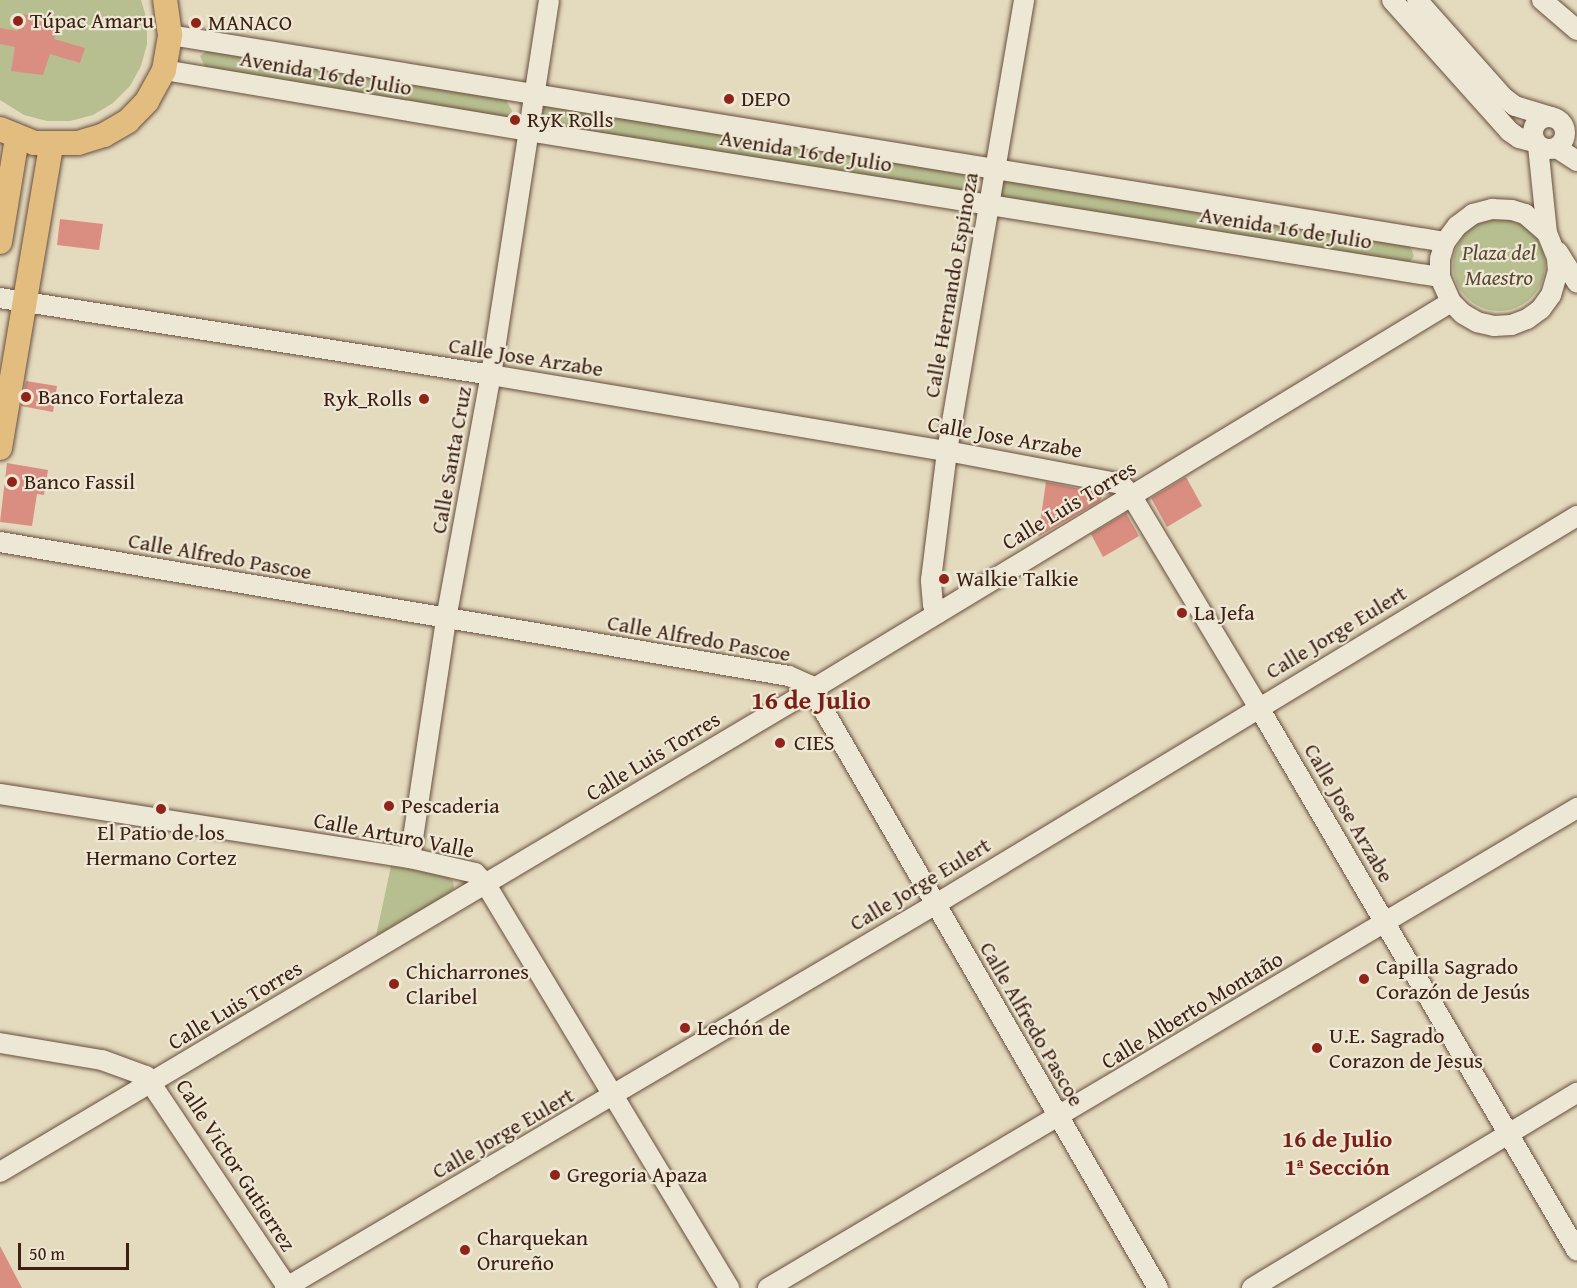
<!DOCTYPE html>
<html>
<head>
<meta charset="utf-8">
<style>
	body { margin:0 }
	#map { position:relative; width:1577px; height:1288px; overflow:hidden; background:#e4dabe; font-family:"Gentium Book Plus",serif }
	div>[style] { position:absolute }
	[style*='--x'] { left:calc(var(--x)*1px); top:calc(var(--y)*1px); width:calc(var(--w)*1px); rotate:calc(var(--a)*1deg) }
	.green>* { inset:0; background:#b7be8f }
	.round { border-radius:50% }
	.building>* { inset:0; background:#da8e82 }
	.roads { filter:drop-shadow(0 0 2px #684e3d) drop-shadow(0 0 2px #684e3d) }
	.minor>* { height:20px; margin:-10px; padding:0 10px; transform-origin:10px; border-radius:10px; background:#ede7d5 }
	.minor>.ring { margin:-10px; padding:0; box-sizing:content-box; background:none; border:20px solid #ede7d5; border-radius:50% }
	.major>* { height:24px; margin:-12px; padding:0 12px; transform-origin:12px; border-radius:12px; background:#e2bd7f }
	.dots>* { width:16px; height:16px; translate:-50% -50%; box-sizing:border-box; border:3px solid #ede7d5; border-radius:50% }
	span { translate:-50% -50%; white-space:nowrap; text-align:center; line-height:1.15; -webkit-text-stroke:4.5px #ede7d5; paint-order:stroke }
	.poi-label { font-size:22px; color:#3e2012 }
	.left { translate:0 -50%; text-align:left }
	.right { translate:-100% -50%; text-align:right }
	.street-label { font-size:22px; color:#3e2012 }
	.park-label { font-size:22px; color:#5c4831; font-style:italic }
	.neighbourhood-label { font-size:24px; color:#7a1f14; font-weight:700 }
	.quarter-label { font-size:26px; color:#7a1f14; font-weight:700 }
	.scale { position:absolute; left:18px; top:1243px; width:111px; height:27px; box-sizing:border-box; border:3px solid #3e2012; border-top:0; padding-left:8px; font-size:18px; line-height:21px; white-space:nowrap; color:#3e2012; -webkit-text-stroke:4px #ede7d5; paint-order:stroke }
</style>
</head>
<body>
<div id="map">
	<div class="green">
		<i style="clip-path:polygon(0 0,141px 0,147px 20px,147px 44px,141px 66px,130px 86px,113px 103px,93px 115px,70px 121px,47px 121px,24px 115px,0 100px)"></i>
		<i style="clip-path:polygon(208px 50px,506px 100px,512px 111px,509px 117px,502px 118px,205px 67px,200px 56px)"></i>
		<i style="clip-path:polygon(551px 104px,963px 171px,969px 175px,971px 187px,962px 193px,543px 124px,541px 113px,544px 106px)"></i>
		<i style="clip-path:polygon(1004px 178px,1408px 241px,1414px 256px,1409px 263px,1006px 199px,1000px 193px,1000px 184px)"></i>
		<i class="round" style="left:1453px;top:219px;width:92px;height:92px"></i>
		<i style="clip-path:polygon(391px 866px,448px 876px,453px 881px,454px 888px,449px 894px,376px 936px)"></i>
	</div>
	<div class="building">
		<i style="clip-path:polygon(21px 14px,60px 20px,54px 39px,85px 48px,80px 63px,50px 54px,43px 75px,11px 71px,15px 47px,0 44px,0 28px,18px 31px)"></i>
		<i style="clip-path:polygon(60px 219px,103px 224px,99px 250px,57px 245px)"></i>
		<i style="clip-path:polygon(26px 381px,57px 386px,53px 412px,21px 406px)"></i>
		<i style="clip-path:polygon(7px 463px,48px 470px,44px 495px,37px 494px,32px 526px,0 522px)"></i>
		<i style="clip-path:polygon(1186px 477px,1202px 506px,1167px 527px,1151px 498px)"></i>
		<i style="clip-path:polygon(1046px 482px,1101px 493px,1102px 497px,1100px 501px,1038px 537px)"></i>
		<i style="clip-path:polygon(1126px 513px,1139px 536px,1103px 557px,1091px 534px)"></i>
		<i style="clip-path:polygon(0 1246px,22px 1288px,0 1288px)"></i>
	</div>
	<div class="roads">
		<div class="minor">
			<i style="--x:1392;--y:0;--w:176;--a:48.2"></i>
			<i style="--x:1509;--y:131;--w:12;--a:35"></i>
			<i style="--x:1519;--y:138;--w:16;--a:15"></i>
			<i style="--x:1417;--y:0;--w:130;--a:48.4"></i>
			<i style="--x:1503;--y:97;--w:15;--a:37"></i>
			<i style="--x:1515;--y:106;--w:38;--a:17"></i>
			<i style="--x:1542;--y:0;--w:46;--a:40.6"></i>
			<i style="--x:170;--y:35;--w:1292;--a:9.22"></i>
			<i style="--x:164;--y:70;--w:368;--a:9.5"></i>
			<i style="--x:527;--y:131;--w:925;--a:9.09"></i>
			<i class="ring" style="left:1533px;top:117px;width:12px;height:12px"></i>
			<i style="--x:1538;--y:146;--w:87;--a:84.1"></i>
			<i style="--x:1547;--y:233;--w:27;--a:68"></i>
			<i style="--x:1557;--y:258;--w:13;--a:86"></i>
			<i style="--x:1558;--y:271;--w:25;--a:106"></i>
			<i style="--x:1551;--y:295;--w:17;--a:126"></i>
			<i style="--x:1541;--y:309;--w:17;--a:144"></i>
			<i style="--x:1527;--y:319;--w:17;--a:159"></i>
			<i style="--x:1511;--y:325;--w:17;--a:177"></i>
			<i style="--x:1494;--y:326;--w:17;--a:-167"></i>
			<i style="--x:1477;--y:322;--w:16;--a:-150"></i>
			<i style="--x:1463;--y:314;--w:17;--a:-135"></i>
			<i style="--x:1451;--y:302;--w:27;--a:-114"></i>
			<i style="--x:1440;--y:277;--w:18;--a:-90"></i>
			<i style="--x:1440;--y:259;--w:18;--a:-74"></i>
			<i style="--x:1445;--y:242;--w:20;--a:-53"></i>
			<i style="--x:1457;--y:226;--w:20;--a:-37"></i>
			<i style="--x:1473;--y:214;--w:20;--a:-15"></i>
			<i style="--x:1492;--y:209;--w:20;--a:3"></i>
			<i style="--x:1512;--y:210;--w:14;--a:17"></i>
			<i style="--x:1525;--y:214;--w:29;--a:41"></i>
			<i style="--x:1557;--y:148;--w:24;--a:33"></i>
			<i style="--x:1558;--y:252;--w:36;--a:58"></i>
			<i style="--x:0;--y:298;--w:497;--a:8.9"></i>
			<i style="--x:491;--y:375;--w:462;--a:9.5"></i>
			<i style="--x:947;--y:451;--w:177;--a:10.7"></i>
			<i style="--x:1121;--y:484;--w:15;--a:48"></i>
			<i style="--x:1131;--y:495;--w:246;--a:59"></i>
			<i style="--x:1258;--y:706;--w:631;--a:59.66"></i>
			<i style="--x:0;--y:542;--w:800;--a:9.64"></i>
			<i style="--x:789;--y:676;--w:22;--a:24"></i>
			<i style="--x:809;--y:685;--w:697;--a:59.94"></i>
			<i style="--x:938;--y:613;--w:9;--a:-122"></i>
			<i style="--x:933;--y:605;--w:25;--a:-95"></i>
			<i style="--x:931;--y:580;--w:130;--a:-82.9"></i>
			<i style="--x:947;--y:451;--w:458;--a:-80.3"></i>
			<i style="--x:0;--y:794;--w:415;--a:8.9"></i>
			<i style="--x:410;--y:858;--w:67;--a:13"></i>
			<i style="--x:475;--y:873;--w:14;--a:45"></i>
			<i style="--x:485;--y:883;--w:473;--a:58.9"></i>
			<i style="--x:410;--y:858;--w:242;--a:-81.4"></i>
			<i style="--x:446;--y:619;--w:248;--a:-79.6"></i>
			<i style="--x:491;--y:375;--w:379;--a:-81.2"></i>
			<i style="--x:0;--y:1043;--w:103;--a:9.5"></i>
			<i style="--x:102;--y:1060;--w:47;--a:20"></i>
			<i style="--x:146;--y:1076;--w:254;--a:56.2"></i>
			<i style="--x:0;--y:1172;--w:946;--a:-30.71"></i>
			<i style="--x:813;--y:689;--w:746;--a:-31.24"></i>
			<i style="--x:285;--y:1288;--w:756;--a:-30.53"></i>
			<i style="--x:936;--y:904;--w:749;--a:-31.19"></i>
			<i style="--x:768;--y:1288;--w:941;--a:-30.68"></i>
			<i style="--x:1252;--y:1288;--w:379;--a:-31"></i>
		</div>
		<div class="major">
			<i style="--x:0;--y:129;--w:37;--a:22"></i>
			<i style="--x:34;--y:143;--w:44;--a:0"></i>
			<i style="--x:78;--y:143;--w:27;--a:-17"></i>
			<i style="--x:104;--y:135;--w:28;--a:-30"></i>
			<i style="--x:128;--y:121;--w:28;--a:-46"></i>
			<i style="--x:147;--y:101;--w:35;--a:-61"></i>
			<i style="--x:164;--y:70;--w:36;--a:-80"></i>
			<i style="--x:170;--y:35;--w:35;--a:-98"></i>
			<i style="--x:0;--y:242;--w:105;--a:-80.7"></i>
			<i style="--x:0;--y:448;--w:307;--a:-80.4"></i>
		</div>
	</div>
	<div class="dots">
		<i style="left:18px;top:21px;background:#8f2418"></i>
		<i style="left:196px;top:23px;background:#8f2418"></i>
		<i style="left:729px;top:99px;background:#8f2418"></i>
		<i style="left:515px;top:120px;background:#8f2418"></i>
		<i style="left:26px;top:397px;background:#8f2418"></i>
		<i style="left:424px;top:399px;background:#8f2418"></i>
		<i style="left:12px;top:482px;background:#8f2418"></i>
		<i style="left:944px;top:579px;background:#8f2418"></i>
		<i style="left:1182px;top:613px;background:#8f2418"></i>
		<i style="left:780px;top:743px;background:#8f2418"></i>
		<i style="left:389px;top:806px;background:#8f2418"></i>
		<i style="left:161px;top:809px;background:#8f2418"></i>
		<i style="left:1364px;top:979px;background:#8f2418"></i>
		<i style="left:394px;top:984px;background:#8f2418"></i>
		<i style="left:685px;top:1028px;background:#8f2418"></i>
		<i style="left:1317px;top:1048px;background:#8f2418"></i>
		<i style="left:555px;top:1175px;background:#8f2418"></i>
		<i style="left:465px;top:1250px;background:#8f2418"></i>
	</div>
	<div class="poi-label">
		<span class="left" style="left:30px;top:21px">Túpac Amaru</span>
		<span class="left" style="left:208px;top:23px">MANACO</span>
		<span class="left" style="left:741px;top:99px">DEPO</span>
		<span class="left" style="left:527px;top:120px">RyK Rolls</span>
		<span class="left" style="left:38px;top:397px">Banco Fortaleza</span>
		<span class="right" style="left:412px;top:399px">Ryk_Rolls</span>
		<span class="left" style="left:24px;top:482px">Banco Fassil</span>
		<span class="left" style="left:956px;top:579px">Walkie Talkie</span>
		<span class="left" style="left:1194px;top:613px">La Jefa</span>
		<span class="left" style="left:794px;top:743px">CIES</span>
		<span class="left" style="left:401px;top:806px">Pescaderia</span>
		<span style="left:161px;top:845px">El Patio de los<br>Hermano Cortez</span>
		<span class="left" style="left:1376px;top:979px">Capilla Sagrado<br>Corazón de Jesús</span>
		<span class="left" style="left:406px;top:984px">Chicharrones<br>Claribel</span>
		<span class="left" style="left:697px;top:1028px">Lechón de</span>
		<span class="left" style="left:1329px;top:1048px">U.E. Sagrado<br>Corazon de Jesus</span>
		<span class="left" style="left:567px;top:1175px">Gregoria Apaza</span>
		<span class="left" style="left:477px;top:1250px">Charquekan<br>Orureño</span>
	</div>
	<div class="street-label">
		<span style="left:326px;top:73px;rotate:10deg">Avenida 16 de Julio</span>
		<span style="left:806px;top:151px;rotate:9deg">Avenida 16 de Julio</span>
		<span style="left:1286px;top:228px;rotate:9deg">Avenida 16 de Julio</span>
		<span style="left:951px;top:285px;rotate:-80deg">Calle Hernando Espinoza</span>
		<span style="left:526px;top:357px;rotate:9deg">Calle Jose Arzabe</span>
		<span style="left:1005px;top:437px;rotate:10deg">Calle Jose Arzabe</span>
		<span style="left:451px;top:460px;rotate:-80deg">Calle Santa Cruz</span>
		<span style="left:1069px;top:505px;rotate:-31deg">Calle Luis Torres</span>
		<span style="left:220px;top:556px;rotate:10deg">Calle Alfredo Pascoe</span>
		<span style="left:1336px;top:632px;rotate:-31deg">Calle Jorge Eulert</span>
		<span style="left:699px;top:638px;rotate:10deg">Calle Alfredo Pascoe</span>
		<span style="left:653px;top:756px;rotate:-31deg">Calle Luis Torres</span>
		<span style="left:1349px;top:813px;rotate:60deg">Calle Jose Arzabe</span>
		<span style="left:394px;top:835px;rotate:11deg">Calle Arturo Valle</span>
		<span style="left:920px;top:884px;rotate:-31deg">Calle Jorge Eulert</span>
		<span style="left:235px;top:1005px;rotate:-31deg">Calle Luis Torres</span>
		<span style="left:1192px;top:1010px;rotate:-31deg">Calle Alberto Montaño</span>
		<span style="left:1032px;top:1024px;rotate:60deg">Calle Alfredo Pascoe</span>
		<span style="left:503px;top:1133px;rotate:-30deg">Calle Jorge Eulert</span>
		<span style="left:236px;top:1165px;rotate:57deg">Calle Victor Gutierrez</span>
	</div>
	<div class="park-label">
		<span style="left:1499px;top:265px">Plaza del<br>Maestro</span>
	</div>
	<div class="neighbourhood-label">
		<span style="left:1337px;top:1153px">16 de Julio<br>1ª Sección</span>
	</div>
	<div class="quarter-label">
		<span style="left:811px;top:700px">16 de Julio</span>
	</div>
	<div class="scale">50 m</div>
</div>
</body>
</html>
